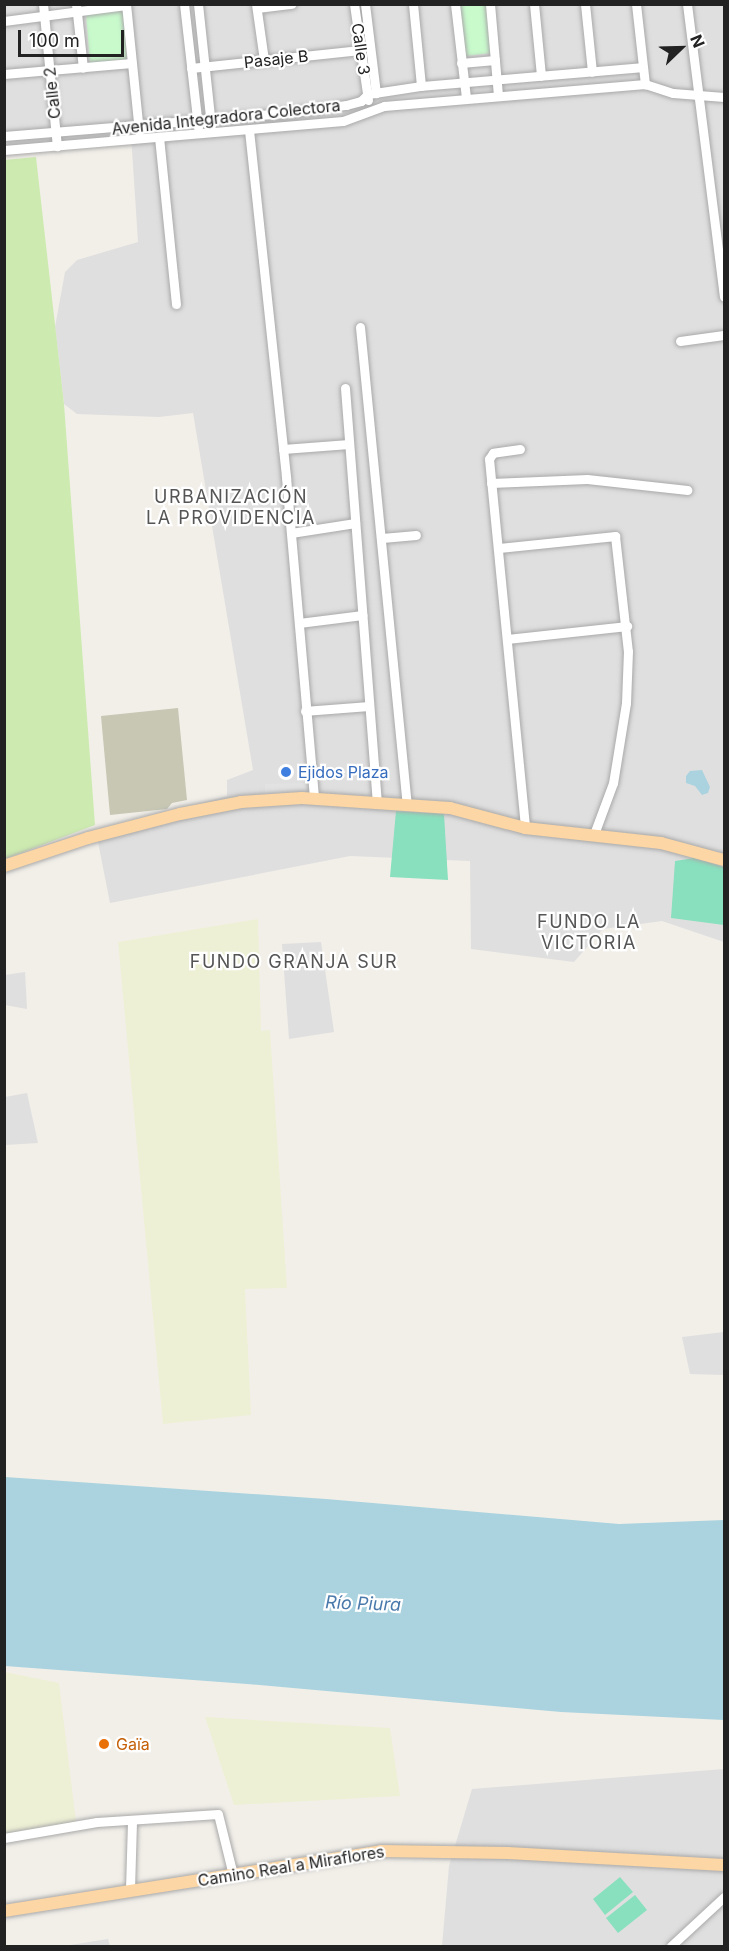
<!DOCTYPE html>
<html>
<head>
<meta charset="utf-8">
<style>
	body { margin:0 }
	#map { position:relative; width:729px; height:1951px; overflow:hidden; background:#f2efe9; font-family:Inter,sans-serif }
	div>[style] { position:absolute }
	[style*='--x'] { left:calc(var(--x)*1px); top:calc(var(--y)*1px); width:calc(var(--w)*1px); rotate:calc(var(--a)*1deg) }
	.residential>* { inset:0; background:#e0dfdf }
	.construction>* { inset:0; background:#c7c7b4 }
	.farmland>* { inset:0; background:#eef0d5 }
	.grass>* { inset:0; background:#cdebb0 }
	.park>* { inset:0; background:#c8facc }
	.pitch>* { inset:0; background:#88e0be }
	.parking>* { inset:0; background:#e2e2e2 }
	.water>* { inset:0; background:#aad3df }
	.roads { filter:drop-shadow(0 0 2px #a9a9a9) drop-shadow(0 0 2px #a9a9a9) }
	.minor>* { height:9px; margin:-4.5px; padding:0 4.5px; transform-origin:4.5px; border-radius:4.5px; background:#fff }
	.major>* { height:12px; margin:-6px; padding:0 6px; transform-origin:6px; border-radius:6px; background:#fcd6a4 }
	.dots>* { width:16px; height:16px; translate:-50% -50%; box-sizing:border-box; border:3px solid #fff; border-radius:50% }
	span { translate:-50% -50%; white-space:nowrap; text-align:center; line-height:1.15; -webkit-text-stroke:4.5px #fff; paint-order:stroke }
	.street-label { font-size:16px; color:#222 }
	.shop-label { font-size:16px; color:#366cbe }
	.left { translate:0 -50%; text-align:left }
	.food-label { font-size:16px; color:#c56008 }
	.neighbourhood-label { font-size:18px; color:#555; letter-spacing:1.5px }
	.water-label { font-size:18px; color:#4a7aab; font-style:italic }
	.frame { position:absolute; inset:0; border:6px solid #222; pointer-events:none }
	.north { position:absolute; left:651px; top:18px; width:60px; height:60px; -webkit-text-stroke:4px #fff; paint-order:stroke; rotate:67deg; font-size:16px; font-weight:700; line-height:24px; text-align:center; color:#222 }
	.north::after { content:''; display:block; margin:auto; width:21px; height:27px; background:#222; clip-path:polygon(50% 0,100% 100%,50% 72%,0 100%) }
	.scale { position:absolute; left:18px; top:30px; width:106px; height:27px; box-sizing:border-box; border:3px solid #222; border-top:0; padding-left:8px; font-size:18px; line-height:21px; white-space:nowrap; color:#222; -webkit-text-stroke:4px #fff; paint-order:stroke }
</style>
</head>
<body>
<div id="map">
	<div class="residential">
		<i style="clip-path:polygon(4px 5px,724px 5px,724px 942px,662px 921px,603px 929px,574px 962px,471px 949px,470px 861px,350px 856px,110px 903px,96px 832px,227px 796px,227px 780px,253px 770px,193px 413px,159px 417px,77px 414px,64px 404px,55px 327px,65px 272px,77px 260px,138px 242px,131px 135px,5px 147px)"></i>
		<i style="clip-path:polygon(321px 942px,334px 1032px,289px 1039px,282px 944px)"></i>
		<i style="clip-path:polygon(25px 972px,27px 1009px,5px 1005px,5px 975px)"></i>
		<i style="clip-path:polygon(27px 1093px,38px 1143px,5px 1145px,5px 1097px)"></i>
		<i style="clip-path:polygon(724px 1332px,724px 1375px,690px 1374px,682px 1337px)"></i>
		<i style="clip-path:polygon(724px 1769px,724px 1946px,442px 1946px,449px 1866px,472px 1789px)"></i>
		<i style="clip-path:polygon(108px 1939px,110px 1946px,64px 1946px)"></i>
	</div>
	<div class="construction">
		<i style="clip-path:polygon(178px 708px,187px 800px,172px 803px,167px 809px,110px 815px,101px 716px)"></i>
	</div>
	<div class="farmland">
		<i style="clip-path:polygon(258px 919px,261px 1031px,270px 1030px,287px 1288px,245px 1289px,251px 1415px,163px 1424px,118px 942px)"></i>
		<i style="clip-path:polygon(5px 1672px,59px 1683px,76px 1822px,5px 1834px)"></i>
		<i style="clip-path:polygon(205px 1717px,390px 1728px,400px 1796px,234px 1805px)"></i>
	</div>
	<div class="grass">
		<i style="clip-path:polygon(36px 157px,64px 404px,95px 825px,5px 859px,4px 160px)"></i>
	</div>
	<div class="park">
		<i style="clip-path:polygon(460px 5px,486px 5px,491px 53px,465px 56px)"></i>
		<i style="clip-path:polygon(123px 9px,128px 61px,90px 64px,86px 14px)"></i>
	</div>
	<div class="pitch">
		<i style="clip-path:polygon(396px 811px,444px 814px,448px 880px,390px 877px)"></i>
		<i style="clip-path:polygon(694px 858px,724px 867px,724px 925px,671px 918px,675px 861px)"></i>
		<i style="clip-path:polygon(620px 1877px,633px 1892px,605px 1915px,593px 1899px)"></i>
		<i style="clip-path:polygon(635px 1895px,647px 1910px,618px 1933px,606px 1918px)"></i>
	</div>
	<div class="parking">
		<i style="clip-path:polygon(309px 783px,310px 794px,265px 794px,265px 784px)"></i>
	</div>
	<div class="water">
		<i style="clip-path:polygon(702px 770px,710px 787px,708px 793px,702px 795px,695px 786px,686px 783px,686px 776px,690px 771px)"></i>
		<i style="clip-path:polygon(5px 1477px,326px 1499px,619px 1524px,724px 1520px,724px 1720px,561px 1712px,247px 1684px,5px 1666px)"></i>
	</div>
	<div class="roads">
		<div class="minor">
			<i style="--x:43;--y:4;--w:143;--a:84.4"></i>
			<i style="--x:76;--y:4;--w:64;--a:83.8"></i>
			<i style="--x:126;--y:4;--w:128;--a:84.2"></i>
			<i style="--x:184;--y:4;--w:124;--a:83.5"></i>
			<i style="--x:198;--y:4;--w:122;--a:83.9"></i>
			<i style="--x:256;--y:4;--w:57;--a:81.9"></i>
			<i style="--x:354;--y:4;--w:97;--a:81.7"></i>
			<i style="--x:365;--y:4;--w:90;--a:83"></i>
			<i style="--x:413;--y:4;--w:82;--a:84.4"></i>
			<i style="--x:455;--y:4;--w:95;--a:83.3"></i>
			<i style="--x:490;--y:4;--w:92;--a:85"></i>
			<i style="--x:534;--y:4;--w:72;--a:84.4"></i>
			<i style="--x:585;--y:4;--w:68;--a:84.1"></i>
			<i style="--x:636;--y:4;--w:81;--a:83.6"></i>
			<i style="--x:687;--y:4;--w:295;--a:82.8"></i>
			<i style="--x:257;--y:8;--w:35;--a:-7"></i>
			<i style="--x:4;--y:21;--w:123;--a:-7.5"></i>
			<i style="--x:461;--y:63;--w:34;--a:-5"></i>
			<i style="--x:191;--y:68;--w:170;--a:-6.1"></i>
			<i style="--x:4;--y:74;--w:128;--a:-4.9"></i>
			<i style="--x:249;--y:130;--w:349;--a:83.9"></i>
			<i style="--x:286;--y:477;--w:323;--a:85"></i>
			<i style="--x:4;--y:136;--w:281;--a:-4.7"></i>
			<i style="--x:284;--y:113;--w:63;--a:-7.4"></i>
			<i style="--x:346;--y:105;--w:16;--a:-15"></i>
			<i style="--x:361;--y:101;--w:10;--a:-45"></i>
			<i style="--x:368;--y:94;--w:54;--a:-8.6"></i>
			<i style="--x:421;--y:86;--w:222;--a:-4.9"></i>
			<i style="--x:159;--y:137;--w:168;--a:84.2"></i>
			<i style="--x:4;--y:150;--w:340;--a:-4.9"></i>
			<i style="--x:343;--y:121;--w:44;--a:-20.1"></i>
			<i style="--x:384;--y:106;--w:262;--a:-4.8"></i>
			<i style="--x:645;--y:84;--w:29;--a:18"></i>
			<i style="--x:673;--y:93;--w:51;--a:4.5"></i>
			<i style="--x:360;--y:327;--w:480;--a:84.4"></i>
			<i style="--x:680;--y:341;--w:44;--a:-7.8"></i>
			<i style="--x:345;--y:388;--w:415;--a:85.6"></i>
			<i style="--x:283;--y:449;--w:66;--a:-4.3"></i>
			<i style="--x:520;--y:449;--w:27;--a:172"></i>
			<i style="--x:493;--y:453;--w:7;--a:124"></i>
			<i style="--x:489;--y:459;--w:371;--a:84.4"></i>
			<i style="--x:491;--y:483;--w:96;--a:-2.4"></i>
			<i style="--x:587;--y:479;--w:101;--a:6.3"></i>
			<i style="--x:291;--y:533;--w:65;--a:-8.9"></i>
			<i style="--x:382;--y:538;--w:34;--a:-5"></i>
			<i style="--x:499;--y:548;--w:117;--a:-5.9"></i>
			<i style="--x:615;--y:536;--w:116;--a:83.6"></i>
			<i style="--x:628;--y:651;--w:52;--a:92.2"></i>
			<i style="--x:626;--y:703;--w:81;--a:99.2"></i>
			<i style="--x:613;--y:783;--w:54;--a:110.4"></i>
			<i style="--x:299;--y:623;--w:64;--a:-7.2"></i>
			<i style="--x:507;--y:639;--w:121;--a:-6.2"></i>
			<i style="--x:305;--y:711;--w:63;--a:-4.5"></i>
			<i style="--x:4;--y:1838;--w:94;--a:-9.8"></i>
			<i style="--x:97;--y:1822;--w:121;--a:-3.8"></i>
			<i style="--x:218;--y:1814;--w:63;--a:76.2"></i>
			<i style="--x:130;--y:1889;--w:69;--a:-88.3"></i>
			<i style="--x:671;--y:1946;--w:72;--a:-42.8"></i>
		</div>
		<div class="major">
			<i style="--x:4;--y:866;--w:89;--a:-18.4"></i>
			<i style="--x:88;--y:838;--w:95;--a:-14.6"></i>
			<i style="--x:180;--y:814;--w:62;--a:-11.1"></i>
			<i style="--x:241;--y:802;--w:61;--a:-3.8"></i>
			<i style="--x:302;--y:798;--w:148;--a:3.9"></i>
			<i style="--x:450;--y:808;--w:78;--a:14.9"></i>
			<i style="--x:525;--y:828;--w:137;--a:6.3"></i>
			<i style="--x:661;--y:843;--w:65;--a:15.1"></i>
			<i style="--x:4;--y:1911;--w:382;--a:-9"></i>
			<i style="--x:381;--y:1851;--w:127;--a:0.9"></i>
			<i style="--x:508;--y:1853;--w:216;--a:3.2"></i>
		</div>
	</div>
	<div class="dots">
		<i style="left:286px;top:772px;background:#3f7fe0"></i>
		<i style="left:104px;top:1744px;background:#e8710a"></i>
	</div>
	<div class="street-label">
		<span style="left:361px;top:49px;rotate:82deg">Calle 3</span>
		<span style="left:276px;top:59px;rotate:-6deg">Pasaje B</span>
		<span style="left:52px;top:93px;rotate:-96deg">Calle 2</span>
		<span style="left:226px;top:117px;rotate:-6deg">Avenida Integradora Colectora</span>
		<span style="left:291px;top:1866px;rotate:-9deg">Camino Real a Miraflores</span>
	</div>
	<div class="shop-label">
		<span class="left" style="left:298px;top:772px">Ejidos Plaza</span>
	</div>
	<div class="food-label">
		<span class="left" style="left:116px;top:1744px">Gaïa</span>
	</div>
	<div class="neighbourhood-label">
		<span style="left:231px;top:508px">URBANIZACIÓN<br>LA PROVIDENCIA</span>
		<span style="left:589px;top:933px">FUNDO LA<br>VICTORIA</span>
		<span style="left:294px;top:962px">FUNDO GRANJA SUR</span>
	</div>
	<div class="water-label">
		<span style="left:363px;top:1604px;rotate:2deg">Río Piura</span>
	</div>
	<div class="frame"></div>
	<div class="north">N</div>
	<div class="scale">100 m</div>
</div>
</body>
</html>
